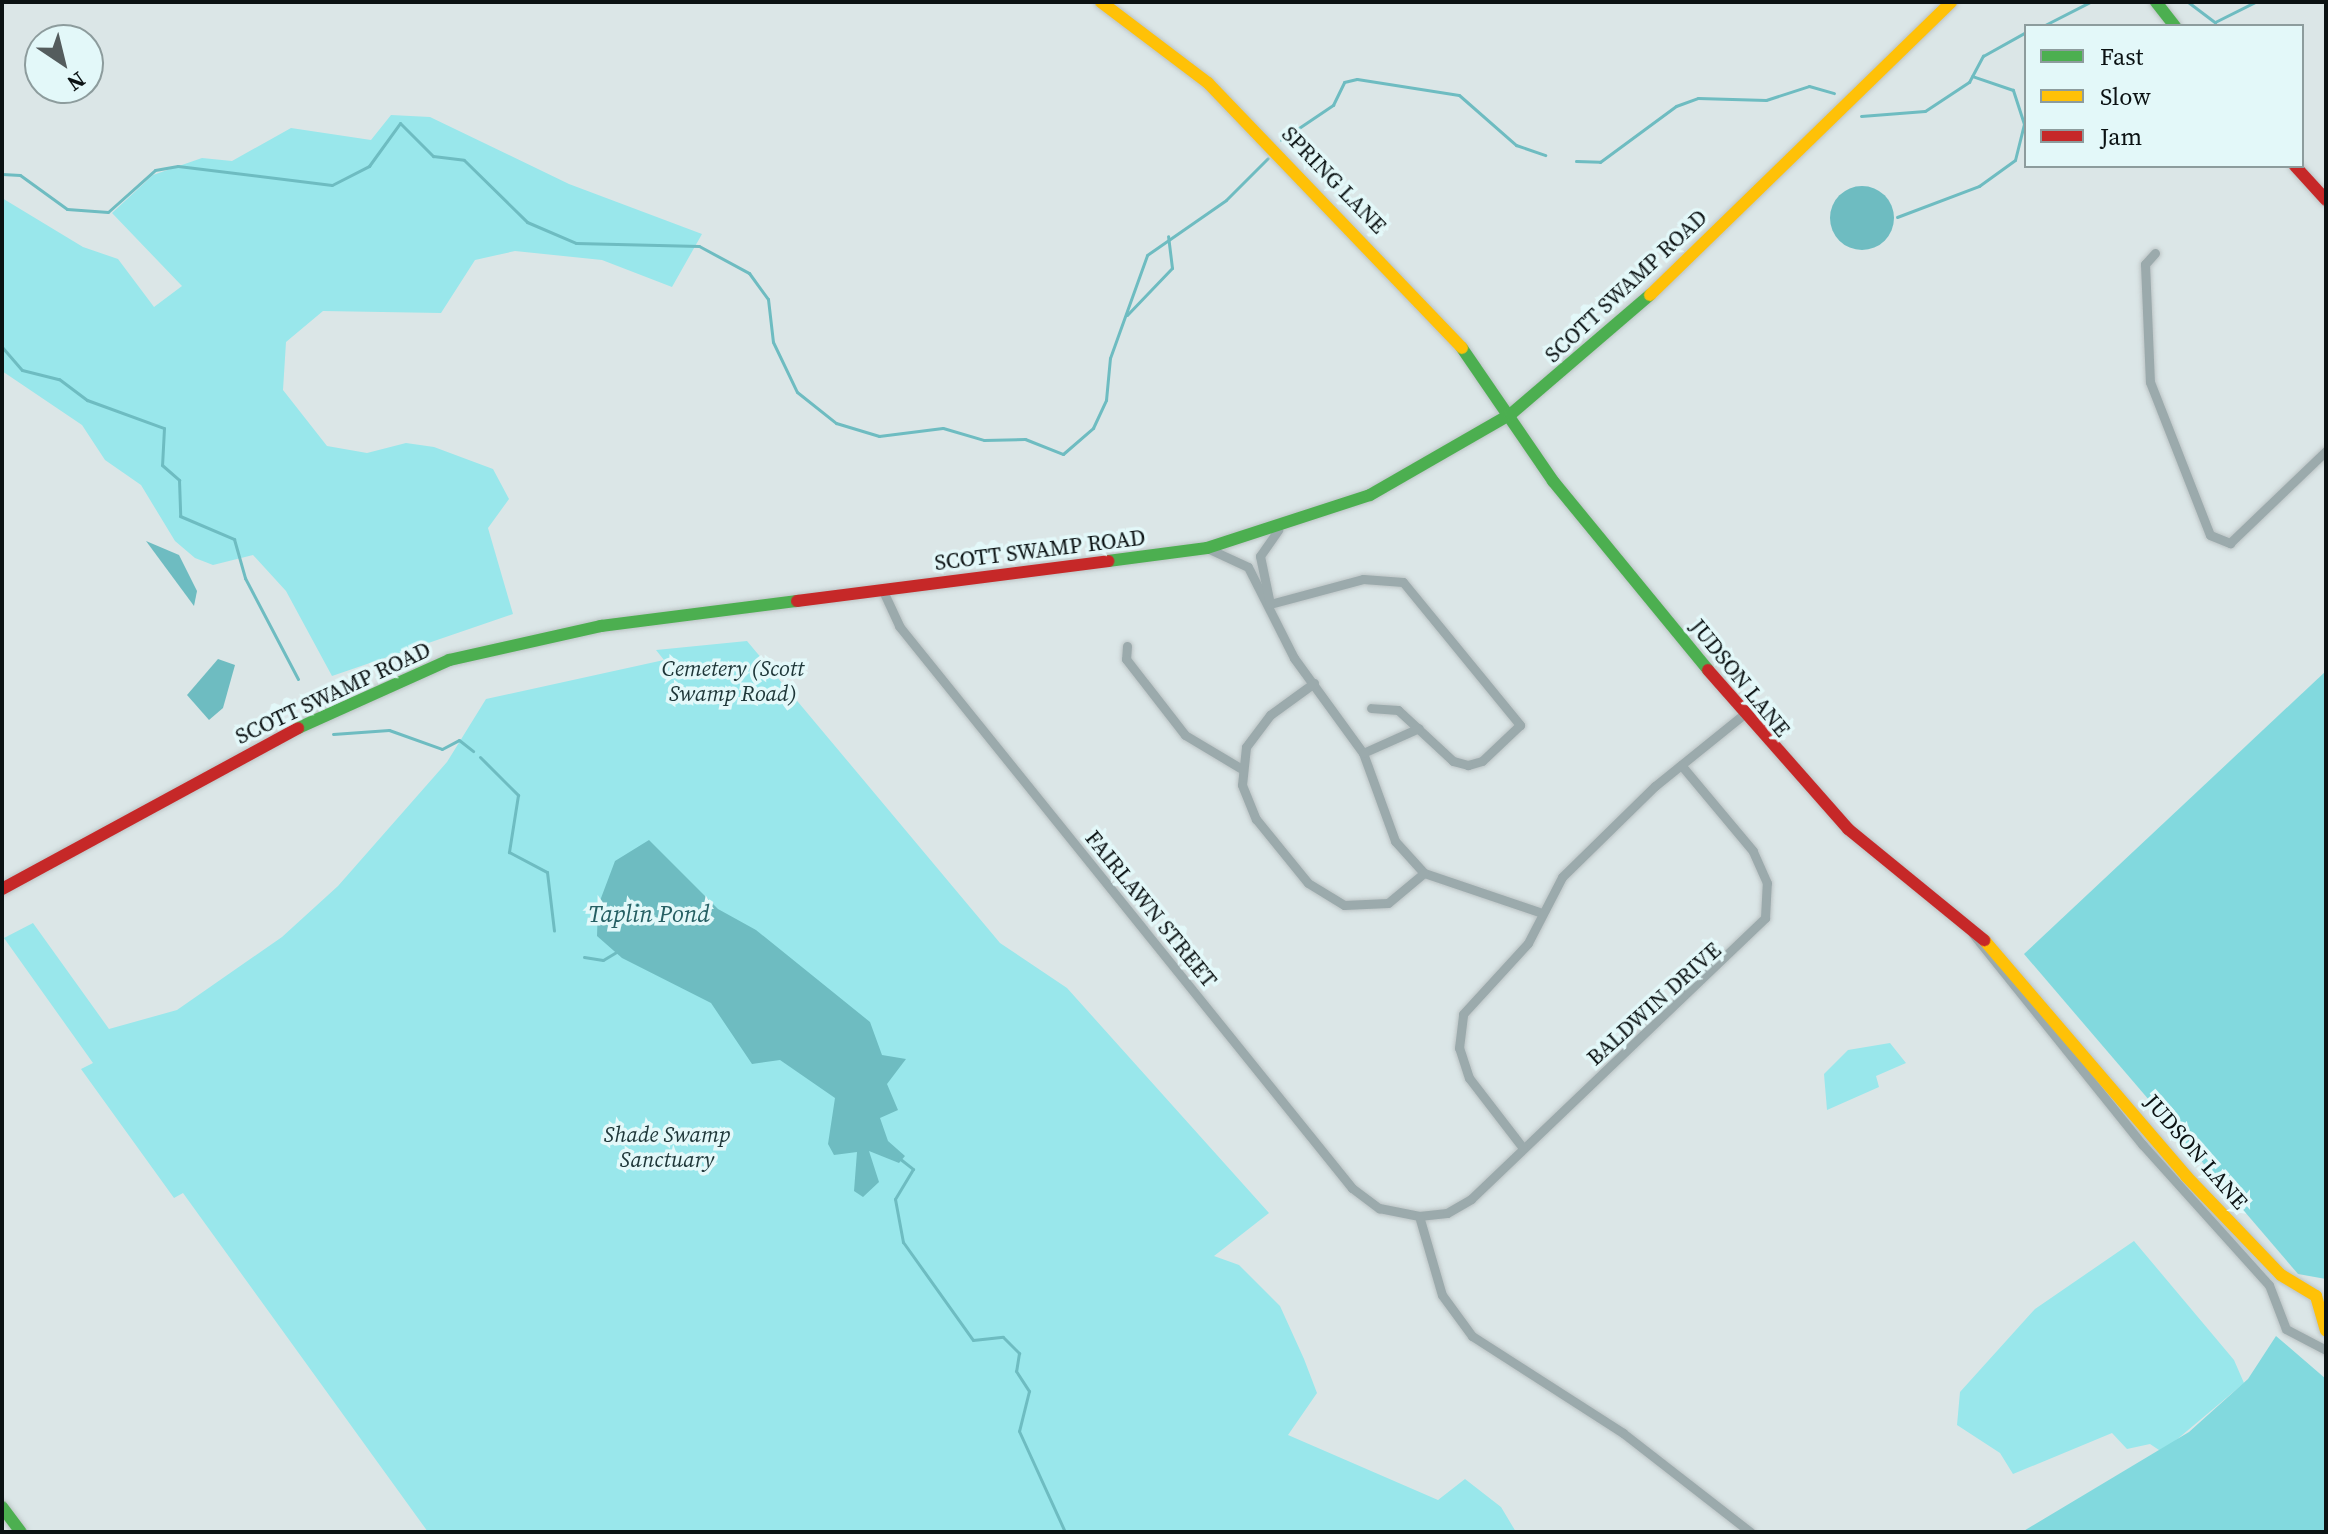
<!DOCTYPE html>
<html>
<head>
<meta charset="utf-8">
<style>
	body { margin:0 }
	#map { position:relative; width:2328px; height:1534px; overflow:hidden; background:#dbe6e7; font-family:"Source Serif 4",serif }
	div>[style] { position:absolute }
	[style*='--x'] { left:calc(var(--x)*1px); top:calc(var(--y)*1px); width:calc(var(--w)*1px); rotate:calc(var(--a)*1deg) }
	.green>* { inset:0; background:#99e7eb }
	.forest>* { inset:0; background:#82d9de }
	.water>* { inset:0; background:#6ebcc1 }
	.round { border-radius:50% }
	.stream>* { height:3px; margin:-1.5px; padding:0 1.5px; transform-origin:1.5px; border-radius:1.5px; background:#6ebcc1 }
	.roads { filter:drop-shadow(0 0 2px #bbc3c4) drop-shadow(0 0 2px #bbc3c4) }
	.street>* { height:9px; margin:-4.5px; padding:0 4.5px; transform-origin:4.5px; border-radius:4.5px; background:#9baaac }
	.fast>* { height:12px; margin:-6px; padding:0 6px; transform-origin:6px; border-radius:6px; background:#4caf50 }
	.slow>* { height:12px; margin:-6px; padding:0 6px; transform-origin:6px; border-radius:6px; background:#ffc107 }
	.jam>* { height:12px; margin:-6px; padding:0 6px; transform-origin:6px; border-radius:6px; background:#c62828 }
	span { translate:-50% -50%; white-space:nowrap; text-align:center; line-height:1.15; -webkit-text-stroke:7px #e3f8f9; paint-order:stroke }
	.street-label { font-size:22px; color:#0b1213 }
	.park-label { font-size:22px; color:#1d3537; font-style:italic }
	.water-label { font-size:24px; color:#255f63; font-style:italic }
	.frame { position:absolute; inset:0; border:4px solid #0b1213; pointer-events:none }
	.legend { position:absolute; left:2024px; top:24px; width:280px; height:144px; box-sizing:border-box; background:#e3f8f9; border:2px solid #8d9c9d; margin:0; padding:10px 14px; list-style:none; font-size:24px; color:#0b1213 }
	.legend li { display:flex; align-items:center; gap:16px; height:40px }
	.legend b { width:40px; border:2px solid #8d9c9d }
	.north { position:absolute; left:24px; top:24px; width:80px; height:80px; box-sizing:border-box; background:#e3f8f9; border:2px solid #8d9c9d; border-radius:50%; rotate:145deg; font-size:22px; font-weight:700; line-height:32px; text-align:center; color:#0b1213 }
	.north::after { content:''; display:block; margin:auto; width:28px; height:36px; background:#545c5d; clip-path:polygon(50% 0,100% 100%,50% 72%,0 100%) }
</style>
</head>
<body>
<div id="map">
	<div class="green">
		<i style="clip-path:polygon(391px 115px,430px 117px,569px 184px,702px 234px,672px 287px,602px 260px,515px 251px,475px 260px,441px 313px,323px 311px,286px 342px,283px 390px,327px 446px,367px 453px,406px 443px,434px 447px,493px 469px,509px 499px,488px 528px,513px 614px,332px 676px,286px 591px,253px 555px,213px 565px,195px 558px,175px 541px,141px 485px,105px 460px,82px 425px,2px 371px,2px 198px,83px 247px,118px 259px,154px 307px,182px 286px,112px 213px,153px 175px,202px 158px,232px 161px,291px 128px,371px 140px)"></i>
		<i style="clip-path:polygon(747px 641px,1000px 943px,1067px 988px,1269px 1213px,1214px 1256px,1239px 1265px,1280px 1306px,1304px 1359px,1317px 1393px,1288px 1435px,1438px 1500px,1465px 1479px,1501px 1507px,1516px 1532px,428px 1532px,183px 1193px,174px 1198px,81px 1069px,93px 1063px,4px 938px,33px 923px,109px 1029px,177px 1010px,282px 937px,338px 886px,447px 762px,486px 699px,664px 660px,656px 650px)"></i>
		<i style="clip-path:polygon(1890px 1043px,1906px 1063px,1876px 1076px,1879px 1087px,1827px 1110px,1824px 1074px,1848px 1050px)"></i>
		<i style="clip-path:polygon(2134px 1241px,2234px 1360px,2244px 1383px,2162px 1452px,2150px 1444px,2127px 1449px,2112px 1433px,2013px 1474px,2000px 1453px,1957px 1425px,1960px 1392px,2035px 1309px)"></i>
	</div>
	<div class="forest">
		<i style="clip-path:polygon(2326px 671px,2326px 1279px,2298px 1274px,2024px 954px)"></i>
		<i style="clip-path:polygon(2276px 1336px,2326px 1379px,2326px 1532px,2022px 1532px,2189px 1432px,2248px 1379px)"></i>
	</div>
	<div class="water">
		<i class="round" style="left:1830px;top:186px;width:64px;height:64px"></i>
		<i style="clip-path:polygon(146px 541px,179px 555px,197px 591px,194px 606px)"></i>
		<i style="clip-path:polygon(218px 659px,235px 665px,223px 708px,209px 720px,187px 695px)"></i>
		<i style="clip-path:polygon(649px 840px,718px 909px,756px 930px,870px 1022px,882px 1055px,906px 1059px,887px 1084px,898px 1110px,880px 1118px,888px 1141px,905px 1156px,899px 1163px,869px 1151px,879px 1182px,863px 1197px,854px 1191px,857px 1152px,834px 1155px,828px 1144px,835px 1098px,780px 1060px,752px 1064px,711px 1003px,622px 958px,597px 936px,598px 906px,615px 861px)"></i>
	</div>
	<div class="stream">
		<i style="--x:2188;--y:2;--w:34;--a:37"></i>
		<i style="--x:2215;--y:22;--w:45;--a:-26.6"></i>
		<i style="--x:2043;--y:26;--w:53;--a:-27.1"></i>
		<i style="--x:1861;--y:116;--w:64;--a:-4.5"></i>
		<i style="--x:1925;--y:111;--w:53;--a:-33.4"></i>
		<i style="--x:1969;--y:82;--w:30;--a:-62"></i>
		<i style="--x:1983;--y:56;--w:49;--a:-29.2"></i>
		<i style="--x:1281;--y:140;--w:63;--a:-33.9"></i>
		<i style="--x:1333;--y:105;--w:25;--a:-64"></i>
		<i style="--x:1344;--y:82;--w:13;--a:-13"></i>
		<i style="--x:1357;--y:79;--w:103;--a:8.9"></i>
		<i style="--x:1459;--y:95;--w:76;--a:41.3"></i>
		<i style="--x:1516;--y:145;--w:31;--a:19"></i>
		<i style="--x:1576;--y:161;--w:24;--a:2"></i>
		<i style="--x:1600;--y:162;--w:94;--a:-36.4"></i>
		<i style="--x:1676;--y:106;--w:23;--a:-20"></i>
		<i style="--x:1698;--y:98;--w:68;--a:1.7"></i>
		<i style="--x:1766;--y:100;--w:45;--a:-18"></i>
		<i style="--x:1809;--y:86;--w:26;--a:16"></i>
		<i style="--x:2;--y:174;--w:18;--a:3"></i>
		<i style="--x:20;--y:175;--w:58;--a:35.9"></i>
		<i style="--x:67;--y:209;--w:41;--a:4.2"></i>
		<i style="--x:108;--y:212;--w:63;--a:-41.8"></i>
		<i style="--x:155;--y:170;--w:23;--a:-10"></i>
		<i style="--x:178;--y:166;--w:155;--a:7"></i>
		<i style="--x:332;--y:185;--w:42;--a:-27.2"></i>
		<i style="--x:369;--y:166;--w:53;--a:-54.2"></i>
		<i style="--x:400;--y:123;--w:47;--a:45"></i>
		<i style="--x:433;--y:156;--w:31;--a:7"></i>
		<i style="--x:464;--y:160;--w:88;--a:44.5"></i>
		<i style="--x:527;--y:222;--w:53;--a:23.2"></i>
		<i style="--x:576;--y:243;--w:123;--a:1.4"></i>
		<i style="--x:699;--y:246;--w:57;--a:28.4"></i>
		<i style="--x:749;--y:273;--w:32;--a:54"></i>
		<i style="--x:768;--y:299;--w:43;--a:83.4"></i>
		<i style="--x:773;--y:342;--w:55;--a:64.4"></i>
		<i style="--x:797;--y:392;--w:50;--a:38.5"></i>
		<i style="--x:836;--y:423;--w:45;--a:16.8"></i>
		<i style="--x:879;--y:436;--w:64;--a:-7.1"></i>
		<i style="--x:943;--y:428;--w:43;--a:16.3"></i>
		<i style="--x:984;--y:440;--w:41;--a:-1.4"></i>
		<i style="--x:1025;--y:439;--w:41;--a:21.5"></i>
		<i style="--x:1063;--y:454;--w:40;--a:-41"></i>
		<i style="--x:1093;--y:428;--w:31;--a:-65"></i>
		<i style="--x:1106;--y:400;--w:42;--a:-84.6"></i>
		<i style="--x:1110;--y:358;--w:109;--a:-70.2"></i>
		<i style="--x:1147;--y:255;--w:96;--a:-34.8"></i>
		<i style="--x:1226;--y:200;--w:59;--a:-45"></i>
		<i style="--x:1897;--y:217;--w:88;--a:-20.7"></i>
		<i style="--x:1979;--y:186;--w:44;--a:-35.8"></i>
		<i style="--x:2015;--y:160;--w:37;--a:-76"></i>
		<i style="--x:2024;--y:124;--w:36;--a:-108"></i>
		<i style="--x:2013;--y:90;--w:43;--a:-161.1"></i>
		<i style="--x:1127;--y:315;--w:65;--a:-46.2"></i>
		<i style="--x:1172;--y:268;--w:32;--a:-97"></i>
		<i style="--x:2;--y:347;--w:30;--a:49"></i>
		<i style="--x:22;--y:370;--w:38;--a:14"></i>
		<i style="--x:59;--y:379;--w:35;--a:37"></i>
		<i style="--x:87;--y:400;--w:82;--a:20"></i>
		<i style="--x:164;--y:428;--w:37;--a:93"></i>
		<i style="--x:162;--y:465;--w:23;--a:41"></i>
		<i style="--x:179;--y:480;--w:36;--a:88"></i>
		<i style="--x:180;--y:516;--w:59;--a:23.1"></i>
		<i style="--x:234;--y:539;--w:41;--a:74.2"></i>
		<i style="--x:245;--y:578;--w:114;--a:62.3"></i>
		<i style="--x:333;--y:734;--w:56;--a:-4.1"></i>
		<i style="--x:389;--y:730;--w:56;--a:19.7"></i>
		<i style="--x:442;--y:749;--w:19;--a:-28"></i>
		<i style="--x:459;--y:740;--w:18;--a:38"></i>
		<i style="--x:480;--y:757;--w:54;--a:45"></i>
		<i style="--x:518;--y:795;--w:58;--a:99"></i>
		<i style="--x:509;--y:852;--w:43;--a:27.8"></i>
		<i style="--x:547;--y:872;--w:59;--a:83.2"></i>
		<i style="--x:584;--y:957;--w:19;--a:9"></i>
		<i style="--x:603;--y:960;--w:17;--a:-31"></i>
		<i style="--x:899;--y:1158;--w:18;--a:38"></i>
		<i style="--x:913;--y:1169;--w:35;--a:121"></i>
		<i style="--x:895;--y:1199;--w:44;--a:79.5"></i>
		<i style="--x:903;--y:1242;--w:120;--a:54.5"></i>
		<i style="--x:973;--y:1340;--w:30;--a:-6"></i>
		<i style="--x:1003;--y:1337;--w:23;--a:45"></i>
		<i style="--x:1019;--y:1353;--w:18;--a:99"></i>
		<i style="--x:1016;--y:1371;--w:24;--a:57"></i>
		<i style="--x:1029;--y:1391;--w:41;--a:104"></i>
		<i style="--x:1019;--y:1431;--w:111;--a:65.5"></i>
	</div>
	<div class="roads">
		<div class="street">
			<i style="--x:2155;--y:253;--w:15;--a:132"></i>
			<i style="--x:2145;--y:264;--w:118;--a:87.6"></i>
			<i style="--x:2150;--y:382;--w:164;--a:68.6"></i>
			<i style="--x:2210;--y:535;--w:22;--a:22"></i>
			<i style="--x:2230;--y:543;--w:133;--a:-43.8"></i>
			<i style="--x:1207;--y:548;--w:45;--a:24.9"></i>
			<i style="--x:1248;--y:567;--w:102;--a:63.2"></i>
			<i style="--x:1294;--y:658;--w:117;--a:54"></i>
			<i style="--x:1363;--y:753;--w:94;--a:70"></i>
			<i style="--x:1395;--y:841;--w:43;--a:47.8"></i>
			<i style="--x:1424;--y:873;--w:121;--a:18.7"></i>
			<i style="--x:883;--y:591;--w:38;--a:65"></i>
			<i style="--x:899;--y:626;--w:722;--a:51.13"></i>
			<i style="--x:1352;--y:1188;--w:34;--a:37"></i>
			<i style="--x:1379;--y:1208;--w:41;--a:11.3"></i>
			<i style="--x:1419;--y:1216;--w:28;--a:-6"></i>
			<i style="--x:1447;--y:1213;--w:28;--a:-30"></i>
			<i style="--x:1471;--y:1199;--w:407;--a:-43.7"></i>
			<i style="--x:1765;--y:918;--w:35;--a:-87"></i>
			<i style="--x:1767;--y:883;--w:35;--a:-114"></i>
			<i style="--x:1753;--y:851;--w:112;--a:-129.9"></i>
			<i style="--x:1270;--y:604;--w:96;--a:-15"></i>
			<i style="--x:1363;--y:579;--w:40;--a:4.3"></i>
			<i style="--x:1403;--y:582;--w:185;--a:50.7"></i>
			<i style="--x:1520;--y:725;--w:52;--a:136.5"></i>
			<i style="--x:1482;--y:761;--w:15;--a:164"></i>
			<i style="--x:1468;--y:765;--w:16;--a:-165"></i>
			<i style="--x:1453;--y:761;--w:75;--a:-137.2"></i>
			<i style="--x:1398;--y:710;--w:27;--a:-176"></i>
			<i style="--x:1270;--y:604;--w:49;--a:-101.8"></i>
			<i style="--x:1260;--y:556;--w:32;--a:-55"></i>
			<i style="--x:1127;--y:646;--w:13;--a:94"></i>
			<i style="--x:1126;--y:659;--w:96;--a:52.2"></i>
			<i style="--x:1185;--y:735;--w:66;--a:30.8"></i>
			<i style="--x:1314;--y:683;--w:54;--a:144"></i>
			<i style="--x:1270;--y:715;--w:40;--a:127"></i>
			<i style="--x:1246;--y:747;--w:38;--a:96"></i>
			<i style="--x:1242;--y:785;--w:37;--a:68"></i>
			<i style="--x:1256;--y:819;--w:82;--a:50.9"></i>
			<i style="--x:1308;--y:883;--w:42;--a:31.4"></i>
			<i style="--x:1344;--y:905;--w:44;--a:-2.6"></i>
			<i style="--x:1388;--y:903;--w:47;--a:-39.8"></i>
			<i style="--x:1363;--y:753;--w:61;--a:-24.1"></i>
			<i style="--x:1973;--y:934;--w:270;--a:51.2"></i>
			<i style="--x:2142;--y:1144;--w:190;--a:48"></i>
			<i style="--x:2269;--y:1285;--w:47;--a:68.9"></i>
			<i style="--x:2286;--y:1329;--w:45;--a:27.7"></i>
			<i style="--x:1523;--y:1148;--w:88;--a:-127.6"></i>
			<i style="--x:1469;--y:1078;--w:32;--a:-108"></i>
			<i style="--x:1459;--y:1048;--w:34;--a:-83"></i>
			<i style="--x:1463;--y:1014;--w:96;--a:-47.5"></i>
			<i style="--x:1528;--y:943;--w:74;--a:-62.7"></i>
			<i style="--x:1562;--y:877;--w:130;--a:-44.4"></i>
			<i style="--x:1655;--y:786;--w:113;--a:-38.9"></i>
			<i style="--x:1419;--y:1216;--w:82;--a:73.8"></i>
			<i style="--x:1442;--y:1295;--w:51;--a:53.8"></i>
			<i style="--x:1472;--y:1336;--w:179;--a:32.7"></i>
			<i style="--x:1623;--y:1433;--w:161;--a:37.9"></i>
		</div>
		<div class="fast">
			<i style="--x:2156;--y:2;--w:31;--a:52"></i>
			<i style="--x:1462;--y:348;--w:161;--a:55.6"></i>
			<i style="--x:1553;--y:481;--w:244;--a:50.6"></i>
			<i style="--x:1108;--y:561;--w:100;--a:-7.5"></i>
			<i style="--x:1207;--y:548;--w:171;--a:-18"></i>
			<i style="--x:1370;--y:495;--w:163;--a:-29.9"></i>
			<i style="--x:1511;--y:414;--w:183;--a:-40.6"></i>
			<i style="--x:298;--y:728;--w:166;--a:-24.2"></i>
			<i style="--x:449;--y:660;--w:156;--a:-12.6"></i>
			<i style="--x:601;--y:626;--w:198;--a:-7.3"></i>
			<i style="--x:2;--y:1507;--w:31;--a:53"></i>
		</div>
		<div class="slow">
			<i style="--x:1101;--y:2;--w:134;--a:37.1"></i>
			<i style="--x:1208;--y:83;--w:367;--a:46.2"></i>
			<i style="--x:1650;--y:295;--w:420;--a:-44.2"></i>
			<i style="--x:1984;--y:940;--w:311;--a:49.4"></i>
			<i style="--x:2186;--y:1176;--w:137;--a:46.2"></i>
			<i style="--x:2281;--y:1275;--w:41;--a:31"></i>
			<i style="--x:2316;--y:1296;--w:36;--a:74"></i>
		</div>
		<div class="jam">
			<i style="--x:2295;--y:166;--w:46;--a:47.6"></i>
			<i style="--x:797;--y:601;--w:314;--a:-7.3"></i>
			<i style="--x:1708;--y:670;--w:212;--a:48.6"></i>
			<i style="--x:1848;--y:829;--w:176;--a:39.2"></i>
			<i style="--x:2;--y:889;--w:337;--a:-28.5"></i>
		</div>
	</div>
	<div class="street-label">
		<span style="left:1334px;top:180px;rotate:46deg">SPRING LANE</span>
		<span style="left:1626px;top:286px;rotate:-43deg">SCOTT SWAMP ROAD</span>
		<span style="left:1040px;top:550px;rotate:-7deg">SCOTT SWAMP ROAD</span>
		<span style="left:1740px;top:678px;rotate:51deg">JUDSON LANE</span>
		<span style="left:333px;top:693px;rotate:-25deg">SCOTT SWAMP ROAD</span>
		<span style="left:1151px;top:909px;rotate:51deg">FAIRLAWN STREET</span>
		<span style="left:1654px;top:1004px;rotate:-42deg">BALDWIN DRIVE</span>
		<span style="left:2196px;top:1152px;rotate:49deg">JUDSON LANE</span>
	</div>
	<div class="park-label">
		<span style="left:733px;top:681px">Cemetery (Scott<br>Swamp Road)</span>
		<span style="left:667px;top:1147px">Shade Swamp<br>Sanctuary</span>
	</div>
	<div class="water-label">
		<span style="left:649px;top:914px">Taplin Pond</span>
	</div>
	<div class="frame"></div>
	<ul class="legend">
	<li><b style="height:10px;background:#4caf50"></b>Fast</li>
	<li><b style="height:10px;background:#ffc107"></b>Slow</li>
	<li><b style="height:10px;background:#c62828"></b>Jam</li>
	</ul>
	<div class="north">N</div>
</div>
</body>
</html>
